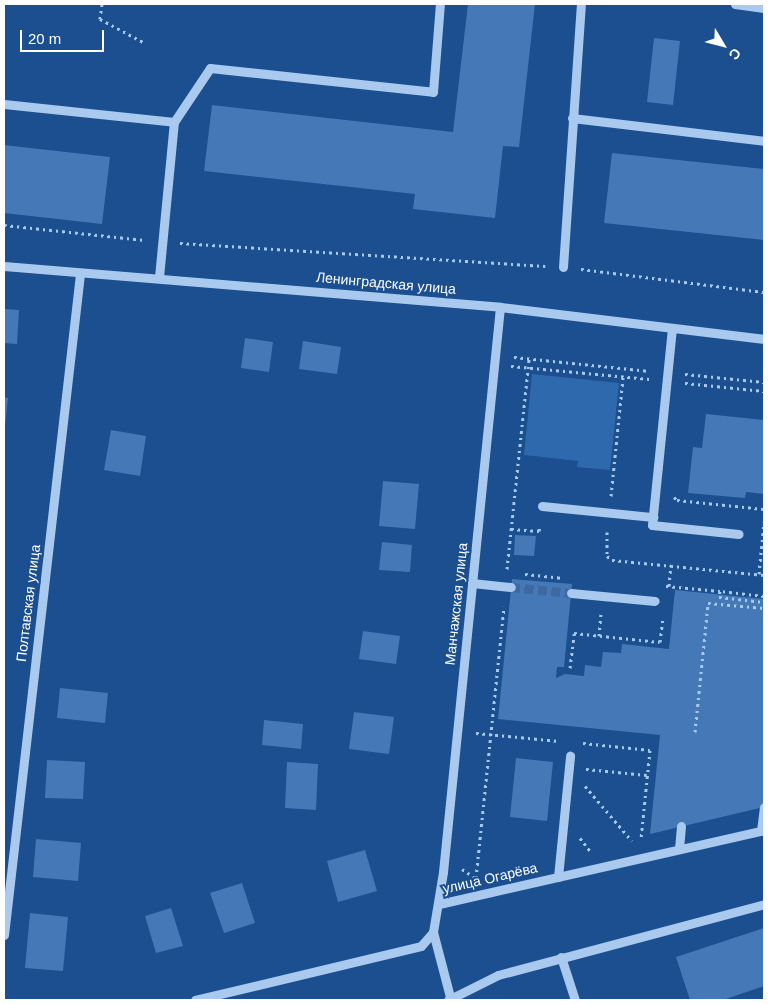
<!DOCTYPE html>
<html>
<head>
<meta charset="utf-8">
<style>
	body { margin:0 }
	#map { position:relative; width:768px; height:1004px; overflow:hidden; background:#1b4f8f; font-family:Arial,sans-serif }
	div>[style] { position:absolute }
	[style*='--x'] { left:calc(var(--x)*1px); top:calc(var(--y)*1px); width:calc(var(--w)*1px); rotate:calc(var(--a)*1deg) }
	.green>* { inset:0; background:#2e69ad }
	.building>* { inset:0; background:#4478b7 }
	.minor-tunnel>* { height:9px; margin-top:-4.5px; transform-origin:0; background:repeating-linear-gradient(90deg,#3d69a0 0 9px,transparent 0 13.5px) }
	.path>* { height:3px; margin-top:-1.5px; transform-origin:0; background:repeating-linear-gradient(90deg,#a9c9ee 0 2.5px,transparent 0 6.5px) }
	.minor>* { height:9px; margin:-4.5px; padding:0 4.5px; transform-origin:4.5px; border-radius:4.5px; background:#a9c9ee }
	span { translate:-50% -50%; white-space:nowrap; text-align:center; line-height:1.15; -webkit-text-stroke:4px #1b4f8f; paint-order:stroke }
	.street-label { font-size:14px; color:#fff }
	.frame { position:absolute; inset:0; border:5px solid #fff; pointer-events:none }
	.north { position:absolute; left:698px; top:20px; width:50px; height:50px; -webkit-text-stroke:4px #1b4f8f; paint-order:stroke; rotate:127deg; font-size:14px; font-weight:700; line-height:20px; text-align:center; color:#fff }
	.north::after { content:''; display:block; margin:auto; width:18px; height:22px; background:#fff; clip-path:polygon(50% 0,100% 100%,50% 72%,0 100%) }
	.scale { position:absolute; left:20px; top:30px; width:84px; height:22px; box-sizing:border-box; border:2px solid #fff; border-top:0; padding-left:6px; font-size:15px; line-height:18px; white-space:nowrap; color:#fff; -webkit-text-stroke:4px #1b4f8f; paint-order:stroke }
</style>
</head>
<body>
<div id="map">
	<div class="green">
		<i style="clip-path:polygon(532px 374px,619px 383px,610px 470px,577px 467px,578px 461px,524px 455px)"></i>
	</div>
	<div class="building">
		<i style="clip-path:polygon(468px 4px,535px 4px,519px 147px,503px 146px,495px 218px,413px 209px,415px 194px,204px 171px,212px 105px,453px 132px)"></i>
		<i style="clip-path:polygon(654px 38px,680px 41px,673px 105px,647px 102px)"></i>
		<i style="clip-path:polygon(4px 145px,110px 157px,102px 224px,4px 213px)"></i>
		<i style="clip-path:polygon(612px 153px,764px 169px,764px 240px,604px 223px)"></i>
		<i style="clip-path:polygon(4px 309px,19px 310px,17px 344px,4px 343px)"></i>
		<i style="clip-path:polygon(245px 338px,273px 342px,269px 372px,241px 368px)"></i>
		<i style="clip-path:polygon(303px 341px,341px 347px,337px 374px,299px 369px)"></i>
		<i style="clip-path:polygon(4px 397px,8px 398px,5px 426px,4px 426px)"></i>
		<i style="clip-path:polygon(706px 414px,764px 420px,764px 494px,746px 492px,745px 498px,688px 493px,693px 447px,702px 448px)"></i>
		<i style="clip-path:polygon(111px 430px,146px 436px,140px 476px,104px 470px)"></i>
		<i style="clip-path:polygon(383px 481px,419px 484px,415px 529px,379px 526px)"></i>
		<i style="clip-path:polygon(515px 535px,536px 536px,534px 556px,514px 555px)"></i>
		<i style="clip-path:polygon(382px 542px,412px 545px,410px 572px,379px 570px)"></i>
		<i style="clip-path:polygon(512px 579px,572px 584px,564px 667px,557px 667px,556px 678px,565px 674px,584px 676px,585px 665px,601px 667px,603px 652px,621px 653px,622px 644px,669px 649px,675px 590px,764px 599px,764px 807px,650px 834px,660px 735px,498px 719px)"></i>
		<i style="clip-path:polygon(363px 631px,400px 636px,396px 664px,359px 659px)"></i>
		<i style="clip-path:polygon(60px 688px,108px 693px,105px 723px,57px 718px)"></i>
		<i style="clip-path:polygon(354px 712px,394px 717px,389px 754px,349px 749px)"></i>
		<i style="clip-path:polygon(264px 720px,303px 724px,301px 749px,262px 745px)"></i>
		<i style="clip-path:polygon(516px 758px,553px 762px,547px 821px,510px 817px)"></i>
		<i style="clip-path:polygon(47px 760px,85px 762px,83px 799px,45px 798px)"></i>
		<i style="clip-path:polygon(287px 762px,318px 764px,316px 810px,285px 808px)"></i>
		<i style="clip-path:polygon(36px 839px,81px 843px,78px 881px,33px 877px)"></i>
		<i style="clip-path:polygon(365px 850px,377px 891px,338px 902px,327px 861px)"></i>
		<i style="clip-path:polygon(242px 883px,255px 923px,224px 933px,210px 893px)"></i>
		<i style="clip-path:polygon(171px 908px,183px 946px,156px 953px,145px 916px)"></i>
		<i style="clip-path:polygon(30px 913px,68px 917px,63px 971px,25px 968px)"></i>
		<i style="clip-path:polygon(764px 928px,764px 986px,723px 1000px,690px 1000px,676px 957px)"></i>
	</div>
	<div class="minor-tunnel">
		<i style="--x:511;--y:587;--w:60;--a:5.7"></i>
	</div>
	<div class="path">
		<i style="--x:102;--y:4;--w:15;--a:98"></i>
		<i style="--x:100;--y:19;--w:49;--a:28.1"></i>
		<i style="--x:4;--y:225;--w:141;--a:6.1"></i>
		<i style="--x:180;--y:243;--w:366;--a:3.6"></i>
		<i style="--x:581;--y:269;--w:184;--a:7.2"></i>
		<i style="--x:514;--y:357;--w:136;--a:5.9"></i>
		<i style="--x:511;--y:366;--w:139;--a:5.4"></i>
		<i style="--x:685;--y:374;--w:79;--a:5.8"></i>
		<i style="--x:685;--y:383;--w:79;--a:5.8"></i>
		<i style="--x:611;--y:496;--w:120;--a:-84.2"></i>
		<i style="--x:674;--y:497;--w:4;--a:45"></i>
		<i style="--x:677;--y:500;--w:87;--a:5.9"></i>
		<i style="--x:511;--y:529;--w:28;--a:4"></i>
		<i style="--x:539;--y:531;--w:6;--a:-81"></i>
		<i style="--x:607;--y:532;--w:24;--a:90"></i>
		<i style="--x:607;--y:556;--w:6;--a:39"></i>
		<i style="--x:612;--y:560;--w:153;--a:5.6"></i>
		<i style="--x:507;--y:569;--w:211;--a:-84"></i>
		<i style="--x:525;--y:574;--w:36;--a:6"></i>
		<i style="--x:759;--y:574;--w:52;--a:-84.5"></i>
		<i style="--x:666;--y:586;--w:54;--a:5.3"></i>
		<i style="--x:669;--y:586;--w:21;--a:-85"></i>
		<i style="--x:764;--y:596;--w:44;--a:-173.5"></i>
		<i style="--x:720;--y:591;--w:6;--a:99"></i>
		<i style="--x:719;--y:597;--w:45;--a:6.3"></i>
		<i style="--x:599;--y:636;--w:22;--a:-85"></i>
		<i style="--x:570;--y:668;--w:35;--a:-83"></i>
		<i style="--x:574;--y:633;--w:86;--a:6"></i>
		<i style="--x:660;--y:642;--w:25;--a:-83"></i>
		<i style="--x:695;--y:732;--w:130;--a:-84.2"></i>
		<i style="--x:708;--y:603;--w:56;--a:5.1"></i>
		<i style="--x:476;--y:733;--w:83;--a:5.5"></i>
		<i style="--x:583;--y:743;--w:67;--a:6"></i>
		<i style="--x:650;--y:750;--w:88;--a:95.8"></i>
		<i style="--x:586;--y:769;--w:61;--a:5.6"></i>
		<i style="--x:585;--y:786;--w:72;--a:49.5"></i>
		<i style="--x:580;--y:838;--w:16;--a:52"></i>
		<i style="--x:462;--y:869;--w:14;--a:34"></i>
		<i style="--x:476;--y:878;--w:273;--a:-84.1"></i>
	</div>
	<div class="minor">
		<i style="--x:735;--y:4;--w:29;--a:8"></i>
		<i style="--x:4;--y:104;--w:171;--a:6"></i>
		<i style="--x:174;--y:122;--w:65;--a:-56.3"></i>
		<i style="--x:210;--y:68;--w:224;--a:6.1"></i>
		<i style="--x:433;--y:92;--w:88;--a:-85.5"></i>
		<i style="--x:572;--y:118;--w:193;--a:6.8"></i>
		<i style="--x:4;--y:266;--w:498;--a:4.7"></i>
		<i style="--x:500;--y:307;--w:266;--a:6.9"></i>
		<i style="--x:563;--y:267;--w:264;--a:-86.1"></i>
		<i style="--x:159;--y:277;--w:156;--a:-84.5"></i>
		<i style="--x:672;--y:328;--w:198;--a:95.8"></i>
		<i style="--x:652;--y:525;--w:87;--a:5.9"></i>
		<i style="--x:542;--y:506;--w:112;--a:5.7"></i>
		<i style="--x:472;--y:583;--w:39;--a:6"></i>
		<i style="--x:571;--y:593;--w:84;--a:5.4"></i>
		<i style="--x:679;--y:849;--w:23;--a:-85"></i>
		<i style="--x:558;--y:877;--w:122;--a:-84.3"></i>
		<i style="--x:439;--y:904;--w:330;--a:-12.8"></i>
		<i style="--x:761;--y:831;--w:24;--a:-83"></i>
		<i style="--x:433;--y:932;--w:67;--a:75.3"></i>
		<i style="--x:4;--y:935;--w:665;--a:-83.44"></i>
		<i style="--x:561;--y:957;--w:45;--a:72"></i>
		<i style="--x:195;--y:1000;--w:232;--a:-13.4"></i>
		<i style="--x:421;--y:946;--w:18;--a:-49"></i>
		<i style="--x:433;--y:932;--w:61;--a:-80.5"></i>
		<i style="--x:443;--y:872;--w:568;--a:-84.24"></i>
		<i style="--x:448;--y:1000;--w:56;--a:-26.6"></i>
		<i style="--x:498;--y:975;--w:275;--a:-14.9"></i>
	</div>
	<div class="street-label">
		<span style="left:386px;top:283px;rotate:5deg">Ленинградская улица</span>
		<span style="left:28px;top:603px;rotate:-83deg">Полтавская улица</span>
		<span style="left:456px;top:604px;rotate:-84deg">Манчажская улица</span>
		<span style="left:490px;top:878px;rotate:-13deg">улица Огарёва</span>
	</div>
	<div class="frame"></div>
	<div class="north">С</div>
	<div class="scale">20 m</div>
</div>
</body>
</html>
